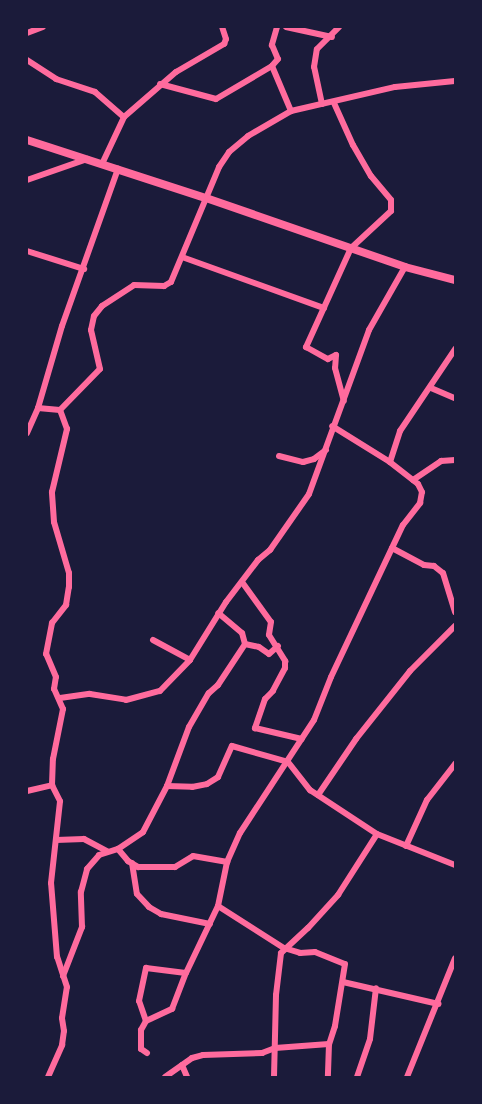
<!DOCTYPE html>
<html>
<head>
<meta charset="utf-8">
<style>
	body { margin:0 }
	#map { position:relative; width:482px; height:1104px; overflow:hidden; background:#1b1b3a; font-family:Helvetica,sans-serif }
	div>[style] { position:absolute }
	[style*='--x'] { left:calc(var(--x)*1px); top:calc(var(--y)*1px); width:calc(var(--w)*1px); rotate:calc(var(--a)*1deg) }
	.minor>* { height:6px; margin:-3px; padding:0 3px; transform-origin:3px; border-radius:3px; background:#ff6b9d }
	.secondary>* { height:8px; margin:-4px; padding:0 4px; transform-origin:4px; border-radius:4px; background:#ff6b9d }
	span { translate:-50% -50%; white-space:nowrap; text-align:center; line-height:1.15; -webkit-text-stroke:6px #1b1b3a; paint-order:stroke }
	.frame { position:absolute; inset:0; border:28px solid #1b1b3a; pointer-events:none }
</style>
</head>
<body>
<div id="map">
	<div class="minor">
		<i style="--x:277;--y:27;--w:19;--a:106"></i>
		<i style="--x:272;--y:45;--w:15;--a:67"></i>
		<i style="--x:278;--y:59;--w:9;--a:131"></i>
		<i style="--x:272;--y:66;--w:49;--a:67.1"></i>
		<i style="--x:286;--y:27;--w:47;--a:12.3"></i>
		<i style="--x:27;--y:33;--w:17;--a:-21"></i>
		<i style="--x:27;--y:60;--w:35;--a:33"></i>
		<i style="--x:56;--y:79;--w:41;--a:18.4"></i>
		<i style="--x:95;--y:92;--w:38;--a:41"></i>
		<i style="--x:160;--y:84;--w:58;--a:15"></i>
		<i style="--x:216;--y:99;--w:65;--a:-30.5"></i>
		<i style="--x:334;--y:103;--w:46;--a:65.7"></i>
		<i style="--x:353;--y:145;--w:36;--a:60"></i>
		<i style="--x:371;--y:176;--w:31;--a:50"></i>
		<i style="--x:391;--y:200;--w:11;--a:90"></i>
		<i style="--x:391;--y:211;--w:54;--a:137.2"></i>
		<i style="--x:351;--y:248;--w:109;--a:114.4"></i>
		<i style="--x:306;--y:347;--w:25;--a:29"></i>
		<i style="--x:328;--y:359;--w:9;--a:-27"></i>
		<i style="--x:336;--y:355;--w:13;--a:94"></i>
		<i style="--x:335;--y:368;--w:34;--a:75"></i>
		<i style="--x:322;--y:104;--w:38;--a:-102"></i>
		<i style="--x:314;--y:67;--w:18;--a:-81"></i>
		<i style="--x:317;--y:49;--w:31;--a:-45"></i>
		<i style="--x:102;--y:164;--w:52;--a:-64.9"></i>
		<i style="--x:124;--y:117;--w:69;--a:-40.9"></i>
		<i style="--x:176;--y:72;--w:56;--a:-30.3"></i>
		<i style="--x:224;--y:44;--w:5;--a:-68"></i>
		<i style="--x:226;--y:39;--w:13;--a:-108"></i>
		<i style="--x:27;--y:180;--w:64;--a:-19.3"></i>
		<i style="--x:27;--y:251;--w:60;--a:17.5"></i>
		<i style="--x:182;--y:257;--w:151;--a:19.8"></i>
		<i style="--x:431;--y:388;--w:26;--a:23"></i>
		<i style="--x:38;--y:408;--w:22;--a:5"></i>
		<i style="--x:60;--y:410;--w:57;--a:-45.7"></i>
		<i style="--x:100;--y:369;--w:40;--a:-103"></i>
		<i style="--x:91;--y:330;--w:14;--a:-78"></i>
		<i style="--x:94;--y:316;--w:13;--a:-51"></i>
		<i style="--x:102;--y:306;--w:38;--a:-33"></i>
		<i style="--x:134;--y:285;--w:30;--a:2"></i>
		<i style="--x:164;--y:286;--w:8;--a:-30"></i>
		<i style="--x:171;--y:282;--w:125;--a:-67.3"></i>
		<i style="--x:219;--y:167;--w:18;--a:-56"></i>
		<i style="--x:229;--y:152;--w:25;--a:-40"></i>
		<i style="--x:248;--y:136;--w:50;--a:-30.2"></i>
		<i style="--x:291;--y:111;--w:107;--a:-13"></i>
		<i style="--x:395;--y:87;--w:60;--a:-5.7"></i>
		<i style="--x:27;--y:433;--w:27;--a:-66"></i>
		<i style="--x:38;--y:408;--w:85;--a:-73.7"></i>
		<i style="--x:62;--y:326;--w:167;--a:-70.4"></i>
		<i style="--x:279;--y:456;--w:25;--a:14"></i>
		<i style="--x:303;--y:462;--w:11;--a:-15"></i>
		<i style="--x:314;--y:459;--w:15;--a:-37"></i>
		<i style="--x:390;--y:462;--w:33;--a:-72"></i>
		<i style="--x:400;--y:431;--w:99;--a:-56.1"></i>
		<i style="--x:413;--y:480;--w:34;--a:-34"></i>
		<i style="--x:441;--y:461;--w:14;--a:-4"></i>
		<i style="--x:392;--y:548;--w:36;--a:28"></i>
		<i style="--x:424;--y:565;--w:10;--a:6"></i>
		<i style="--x:434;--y:566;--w:11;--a:38"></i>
		<i style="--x:443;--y:573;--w:41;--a:72.9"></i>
		<i style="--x:242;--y:582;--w:49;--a:54.1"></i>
		<i style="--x:271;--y:622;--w:13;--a:99"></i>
		<i style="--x:269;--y:635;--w:31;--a:58"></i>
		<i style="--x:285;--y:661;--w:7;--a:90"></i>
		<i style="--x:285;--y:668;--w:26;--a:118"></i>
		<i style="--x:273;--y:691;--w:11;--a:135"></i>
		<i style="--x:265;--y:699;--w:31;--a:109"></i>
		<i style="--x:255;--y:728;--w:48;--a:13.2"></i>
		<i style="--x:153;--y:640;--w:42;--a:28.4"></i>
		<i style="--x:245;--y:644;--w:14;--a:12"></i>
		<i style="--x:259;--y:647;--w:12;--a:35"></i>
		<i style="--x:269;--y:654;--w:12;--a:-42"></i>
		<i style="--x:60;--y:698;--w:30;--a:-8"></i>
		<i style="--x:90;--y:694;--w:36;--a:9"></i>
		<i style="--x:126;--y:700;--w:35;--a:-15"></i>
		<i style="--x:160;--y:691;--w:43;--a:-45.9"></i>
		<i style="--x:190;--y:660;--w:68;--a:-58.2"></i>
		<i style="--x:226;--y:602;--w:53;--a:-52.7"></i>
		<i style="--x:258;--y:560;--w:16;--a:-40"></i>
		<i style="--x:270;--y:550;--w:68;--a:-55.1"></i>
		<i style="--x:309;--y:494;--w:175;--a:-69.9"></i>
		<i style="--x:369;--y:330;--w:73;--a:-60.3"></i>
		<i style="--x:167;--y:786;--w:63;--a:-69.6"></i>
		<i style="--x:189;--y:727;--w:39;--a:-60"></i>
		<i style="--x:209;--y:693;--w:12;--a:-42"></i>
		<i style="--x:218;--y:685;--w:49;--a:-56.6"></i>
		<i style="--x:245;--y:644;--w:11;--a:-105"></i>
		<i style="--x:242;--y:633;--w:31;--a:-140"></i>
		<i style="--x:27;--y:791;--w:26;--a:-13"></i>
		<i style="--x:318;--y:795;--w:68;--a:-55.8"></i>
		<i style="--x:356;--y:739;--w:87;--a:-51.5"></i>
		<i style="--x:410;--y:671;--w:64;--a:-45"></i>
		<i style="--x:56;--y:840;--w:28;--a:-2"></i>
		<i style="--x:84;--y:839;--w:26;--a:28"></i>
		<i style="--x:406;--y:846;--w:51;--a:-65.5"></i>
		<i style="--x:427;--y:800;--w:46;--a:-52.1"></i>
		<i style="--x:118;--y:849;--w:16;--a:50"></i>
		<i style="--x:128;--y:861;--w:12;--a:31"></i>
		<i style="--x:138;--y:867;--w:37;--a:0"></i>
		<i style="--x:175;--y:867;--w:21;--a:-31"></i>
		<i style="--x:193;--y:856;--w:35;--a:10"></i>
		<i style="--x:132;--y:863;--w:31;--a:81"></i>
		<i style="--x:137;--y:894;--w:18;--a:47"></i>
		<i style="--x:149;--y:907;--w:14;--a:30"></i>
		<i style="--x:161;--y:914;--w:50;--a:11.5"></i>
		<i style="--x:218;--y:906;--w:78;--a:32.5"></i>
		<i style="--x:284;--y:948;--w:17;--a:17"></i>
		<i style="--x:300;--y:953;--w:15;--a:-4"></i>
		<i style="--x:315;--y:952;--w:32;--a:22"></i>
		<i style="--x:345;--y:964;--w:63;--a:99.2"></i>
		<i style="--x:335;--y:1026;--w:19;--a:108"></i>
		<i style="--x:329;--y:1044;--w:33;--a:92"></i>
		<i style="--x:63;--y:976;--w:53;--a:-68.8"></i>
		<i style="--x:82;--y:927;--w:35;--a:-92"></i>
		<i style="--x:81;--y:892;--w:24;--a:-75"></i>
		<i style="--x:87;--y:869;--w:18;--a:-49"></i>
		<i style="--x:99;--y:855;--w:20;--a:-18"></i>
		<i style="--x:118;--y:849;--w:30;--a:-34"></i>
		<i style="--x:143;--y:832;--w:52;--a:-62.4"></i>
		<i style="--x:167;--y:786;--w:25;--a:2"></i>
		<i style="--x:192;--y:787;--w:15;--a:-11"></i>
		<i style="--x:207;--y:784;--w:13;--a:-32"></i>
		<i style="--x:218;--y:777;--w:34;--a:-66"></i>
		<i style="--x:232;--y:746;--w:58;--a:15.9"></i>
		<i style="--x:288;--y:762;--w:36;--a:52"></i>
		<i style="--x:310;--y:790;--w:80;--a:33.3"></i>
		<i style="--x:377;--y:834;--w:84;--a:21.7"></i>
		<i style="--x:343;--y:982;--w:98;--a:13"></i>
		<i style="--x:146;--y:1021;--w:29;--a:-25"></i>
		<i style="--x:172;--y:1009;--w:39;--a:-69"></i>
		<i style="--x:186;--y:973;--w:74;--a:-64.5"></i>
		<i style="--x:218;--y:906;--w:45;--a:-78.4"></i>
		<i style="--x:227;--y:862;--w:32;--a:-66"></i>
		<i style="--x:240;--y:833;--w:135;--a:-56.8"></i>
		<i style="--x:314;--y:720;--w:46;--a:-68.4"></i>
		<i style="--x:331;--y:677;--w:168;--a:-64.7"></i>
		<i style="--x:403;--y:525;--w:28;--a:-52"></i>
		<i style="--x:420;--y:503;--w:11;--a:-80"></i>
		<i style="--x:422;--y:492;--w:9;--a:-117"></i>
		<i style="--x:418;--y:484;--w:36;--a:-142"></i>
		<i style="--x:390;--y:462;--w:68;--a:-148.2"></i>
		<i style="--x:147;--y:1053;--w:7;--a:-146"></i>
		<i style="--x:141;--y:1049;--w:19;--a:-90"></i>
		<i style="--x:141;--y:1030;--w:10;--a:-61"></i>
		<i style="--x:146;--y:1021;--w:21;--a:-109"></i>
		<i style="--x:139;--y:1001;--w:34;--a:-78"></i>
		<i style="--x:146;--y:968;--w:40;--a:7.1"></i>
		<i style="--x:182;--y:1065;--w:13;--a:67"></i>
		<i style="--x:48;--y:1077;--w:35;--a:-66"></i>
		<i style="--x:62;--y:1045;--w:14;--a:-82"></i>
		<i style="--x:64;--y:1031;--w:13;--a:-99"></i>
		<i style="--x:62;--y:1018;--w:31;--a:-81"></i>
		<i style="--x:67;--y:987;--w:32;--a:-108"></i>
		<i style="--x:57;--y:957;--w:74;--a:-94.6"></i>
		<i style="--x:51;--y:883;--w:82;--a:-83.7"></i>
		<i style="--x:60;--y:801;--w:18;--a:-117"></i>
		<i style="--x:52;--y:785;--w:26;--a:-88"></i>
		<i style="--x:53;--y:759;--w:51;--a:-78.7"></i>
		<i style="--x:63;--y:709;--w:22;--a:-114"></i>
		<i style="--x:54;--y:689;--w:12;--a:-81"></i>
		<i style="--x:56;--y:677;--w:25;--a:-113"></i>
		<i style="--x:46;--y:654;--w:32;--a:-79"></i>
		<i style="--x:52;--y:623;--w:23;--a:-52"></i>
		<i style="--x:66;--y:605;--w:18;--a:-81"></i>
		<i style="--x:69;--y:587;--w:14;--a:-90"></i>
		<i style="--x:69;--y:573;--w:53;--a:-106.4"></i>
		<i style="--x:54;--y:522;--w:30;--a:-94"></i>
		<i style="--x:52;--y:492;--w:65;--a:-76.6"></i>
		<i style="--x:67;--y:429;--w:20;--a:-110"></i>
		<i style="--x:165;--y:1077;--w:33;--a:-35"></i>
		<i style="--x:192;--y:1058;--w:11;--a:-15"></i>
		<i style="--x:203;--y:1055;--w:59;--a:-1.9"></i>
		<i style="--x:262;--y:1053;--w:14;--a:-21"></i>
		<i style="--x:275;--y:1048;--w:54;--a:-4.2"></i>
		<i style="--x:274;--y:1077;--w:82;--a:-88.6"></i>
		<i style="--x:276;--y:995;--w:42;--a:-83.2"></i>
		<i style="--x:281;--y:953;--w:37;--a:-43"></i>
		<i style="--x:308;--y:928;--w:45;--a:-47.7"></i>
		<i style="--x:338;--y:895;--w:72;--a:-57.4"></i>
		<i style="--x:357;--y:1077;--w:40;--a:-71.1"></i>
		<i style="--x:370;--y:1039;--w:51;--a:-83.3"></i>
		<i style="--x:407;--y:1077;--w:128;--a:-68"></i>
	</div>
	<div class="secondary">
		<i style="--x:27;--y:140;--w:188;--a:18"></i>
		<i style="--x:206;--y:198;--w:211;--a:19.1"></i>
		<i style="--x:405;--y:267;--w:52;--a:14.6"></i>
	</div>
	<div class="frame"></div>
</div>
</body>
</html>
